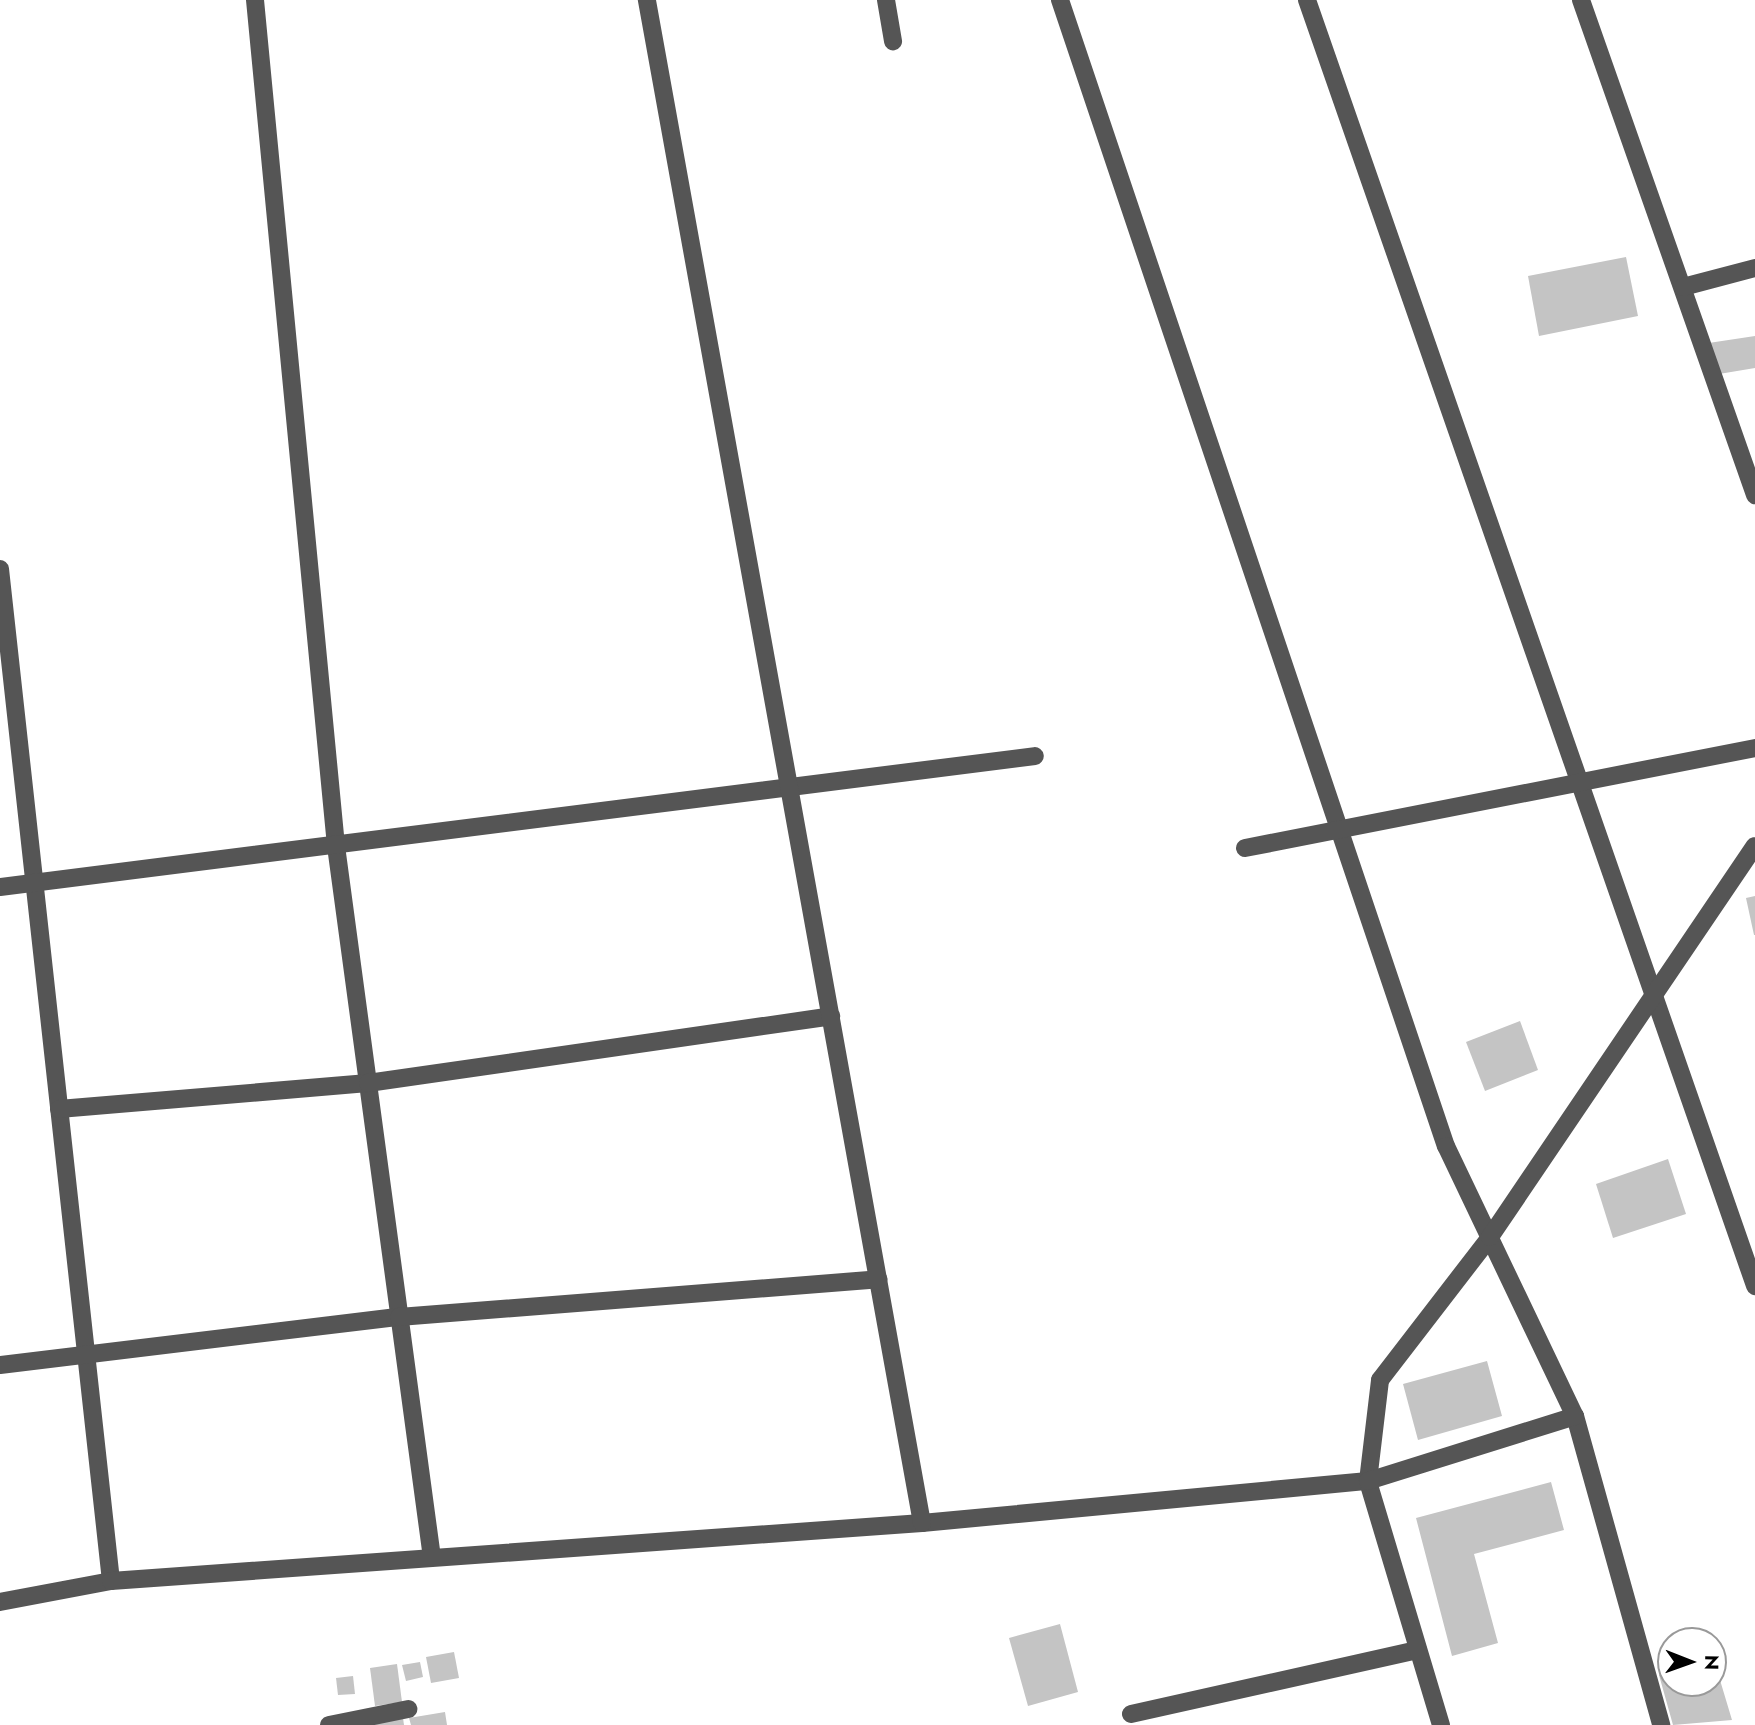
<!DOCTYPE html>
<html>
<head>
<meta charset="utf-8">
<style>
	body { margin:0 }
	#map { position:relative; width:1755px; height:1725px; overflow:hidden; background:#fff; font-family:Jost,sans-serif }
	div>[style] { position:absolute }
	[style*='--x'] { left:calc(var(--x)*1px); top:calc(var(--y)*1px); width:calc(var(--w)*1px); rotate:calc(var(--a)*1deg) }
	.building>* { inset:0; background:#c4c4c4 }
	.minor>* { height:18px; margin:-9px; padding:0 9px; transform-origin:9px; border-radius:9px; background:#555 }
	span { translate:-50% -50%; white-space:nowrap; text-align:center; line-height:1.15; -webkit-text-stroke:5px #fff; paint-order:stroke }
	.north { position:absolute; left:1657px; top:1627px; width:70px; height:70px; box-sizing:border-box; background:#fff; border:2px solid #999; border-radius:50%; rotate:91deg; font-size:19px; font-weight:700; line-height:28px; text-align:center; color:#000 }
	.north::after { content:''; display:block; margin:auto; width:24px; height:32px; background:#000; clip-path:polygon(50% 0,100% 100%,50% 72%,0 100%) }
</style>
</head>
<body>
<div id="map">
	<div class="building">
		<i style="clip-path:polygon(1626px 257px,1638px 316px,1539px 336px,1528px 276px)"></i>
		<i style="clip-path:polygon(1755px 336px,1755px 368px,1707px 376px,1702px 344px)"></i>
		<i style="clip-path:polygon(1755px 896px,1755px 935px,1754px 935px,1746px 898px)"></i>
		<i style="clip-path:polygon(1520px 1021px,1538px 1070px,1485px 1091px,1466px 1042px)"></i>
		<i style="clip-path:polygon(1668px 1159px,1686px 1214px,1613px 1238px,1596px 1184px)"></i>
		<i style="clip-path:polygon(1487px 1361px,1502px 1416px,1418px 1440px,1403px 1384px)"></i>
		<i style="clip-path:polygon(1551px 1482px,1564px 1530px,1474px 1554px,1498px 1643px,1452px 1656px,1416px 1518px)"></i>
		<i style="clip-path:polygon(1060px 1624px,1078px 1692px,1028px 1706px,1009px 1638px)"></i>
		<i style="clip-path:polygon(454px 1652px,459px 1678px,431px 1683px,426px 1657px)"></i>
		<i style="clip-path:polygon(1714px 1660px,1732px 1720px,1673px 1725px,1659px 1675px,1671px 1672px,1671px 1683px,1713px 1683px)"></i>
		<i style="clip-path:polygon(420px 1662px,423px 1677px,406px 1681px,402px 1665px)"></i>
		<i style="clip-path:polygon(397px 1664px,402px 1702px,375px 1706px,370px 1668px)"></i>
		<i style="clip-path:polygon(353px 1676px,355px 1694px,338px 1695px,336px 1678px)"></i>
		<i style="clip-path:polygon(445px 1712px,447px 1725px,411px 1725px,409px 1718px)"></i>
		<i style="clip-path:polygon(403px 1718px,404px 1725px,369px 1725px)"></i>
	</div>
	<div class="minor">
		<i style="--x:255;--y:0;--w:850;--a:84.53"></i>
		<i style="--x:336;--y:846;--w:718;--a:82.32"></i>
		<i style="--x:886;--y:0;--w:42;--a:80.3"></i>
		<i style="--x:1060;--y:0;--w:1209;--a:71.39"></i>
		<i style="--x:1446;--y:1146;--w:299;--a:64.5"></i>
		<i style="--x:1575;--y:1416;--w:321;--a:74.4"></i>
		<i style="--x:1307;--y:0;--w:1362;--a:70.79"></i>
		<i style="--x:1581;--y:0;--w:525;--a:70.63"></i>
		<i style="--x:1683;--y:287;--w:74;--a:-14.8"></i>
		<i style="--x:0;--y:569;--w:1018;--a:83.74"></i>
		<i style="--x:1245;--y:848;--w:520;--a:-11.09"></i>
		<i style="--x:0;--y:887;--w:1043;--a:-7.21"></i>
		<i style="--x:59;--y:1109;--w:310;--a:-4.8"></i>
		<i style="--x:368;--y:1083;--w:468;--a:-8.2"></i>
		<i style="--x:0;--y:1365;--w:402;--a:-6.9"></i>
		<i style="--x:399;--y:1317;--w:481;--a:-4.5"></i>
		<i style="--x:922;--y:1523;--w:448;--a:-5.4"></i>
		<i style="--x:1368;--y:1481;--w:102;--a:-83.2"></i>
		<i style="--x:1380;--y:1380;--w:180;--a:-52.4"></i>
		<i style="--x:1490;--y:1237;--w:472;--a:-55.9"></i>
		<i style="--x:0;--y:1602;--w:113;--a:-10.7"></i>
		<i style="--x:111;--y:1581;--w:813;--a:-4.09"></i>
		<i style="--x:922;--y:1523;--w:1548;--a:-100.24"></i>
		<i style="--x:1131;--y:1714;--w:294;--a:-12.6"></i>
		<i style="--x:329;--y:1725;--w:81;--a:-11.4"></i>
		<i style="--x:1441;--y:1725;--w:255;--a:-106.7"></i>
		<i style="--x:1368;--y:1481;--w:217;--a:-17.4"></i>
	</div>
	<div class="north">N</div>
</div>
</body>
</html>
